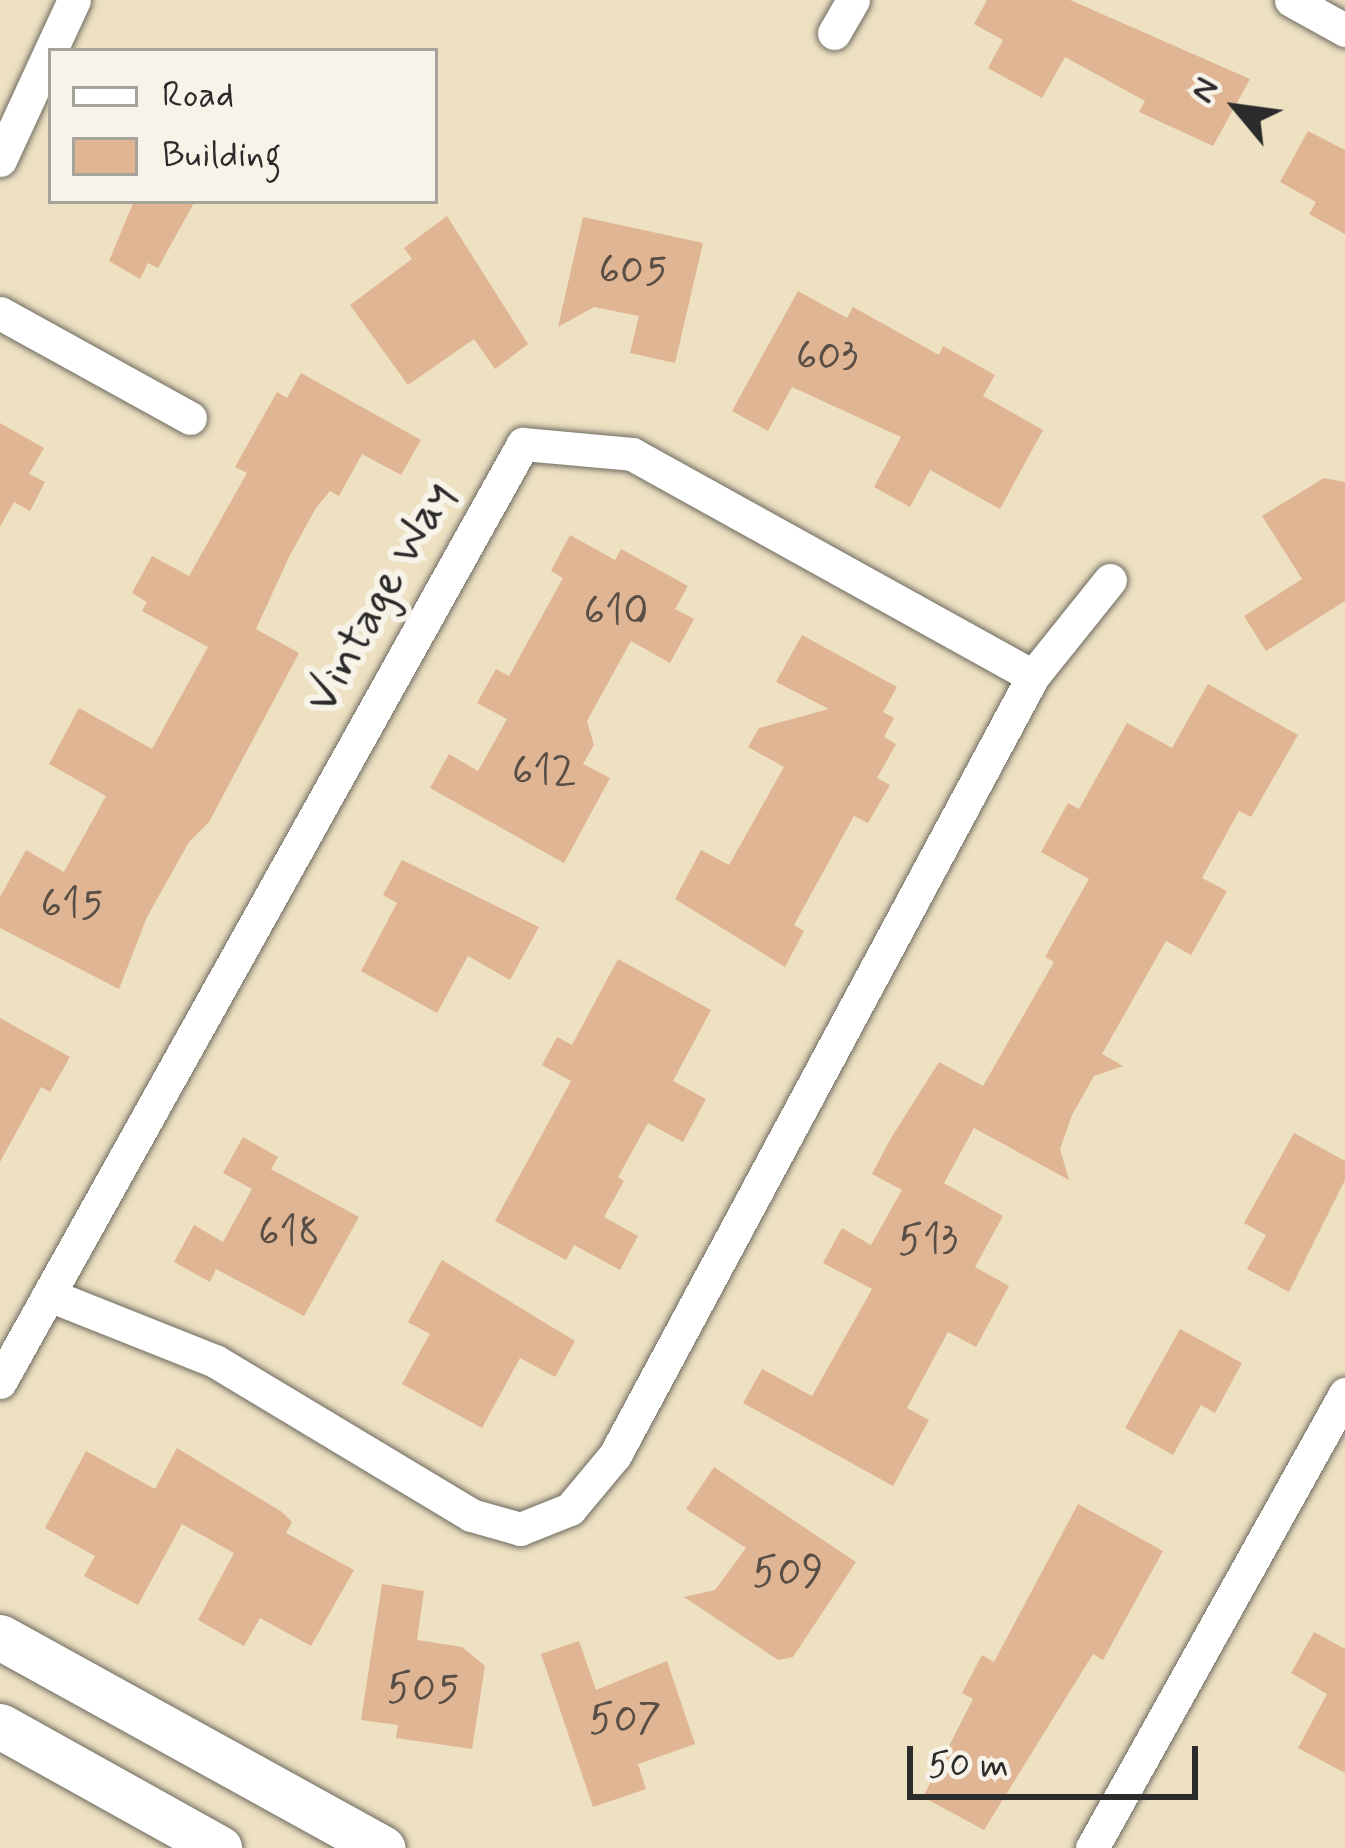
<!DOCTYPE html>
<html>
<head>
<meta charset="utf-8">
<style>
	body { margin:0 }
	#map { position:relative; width:1345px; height:1848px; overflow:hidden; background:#ede1c2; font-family:Mynerve,sans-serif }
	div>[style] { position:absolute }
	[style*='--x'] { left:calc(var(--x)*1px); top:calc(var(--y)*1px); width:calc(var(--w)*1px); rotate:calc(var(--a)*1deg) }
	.building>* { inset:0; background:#dfb593 }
	.roads { filter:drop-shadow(0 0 3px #6f6b60) drop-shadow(0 0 3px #6f6b60) }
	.street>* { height:33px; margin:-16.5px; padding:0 16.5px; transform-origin:16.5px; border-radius:16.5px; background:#fff }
	.secondary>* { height:45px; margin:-22.5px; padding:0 22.5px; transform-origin:22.5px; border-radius:22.5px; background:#fff }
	span { translate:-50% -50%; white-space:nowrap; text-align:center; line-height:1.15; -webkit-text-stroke:12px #f7f3e8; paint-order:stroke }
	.number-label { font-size:42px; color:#584e45 }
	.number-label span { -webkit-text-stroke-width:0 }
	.street-label { font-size:48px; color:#2b2b2b }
	.legend { position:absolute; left:48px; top:48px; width:390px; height:156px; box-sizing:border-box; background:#f7f3e8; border:3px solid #a5a39c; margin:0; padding:15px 21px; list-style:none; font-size:36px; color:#2b2b2b }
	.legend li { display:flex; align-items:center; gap:24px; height:60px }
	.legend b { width:60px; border:3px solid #a5a39c }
	.north { position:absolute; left:1177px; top:48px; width:120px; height:120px; -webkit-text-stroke:9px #f7f3e8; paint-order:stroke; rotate:299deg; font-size:33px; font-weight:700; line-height:48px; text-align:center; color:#2b2b2b }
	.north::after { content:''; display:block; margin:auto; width:42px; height:54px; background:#2b2b2b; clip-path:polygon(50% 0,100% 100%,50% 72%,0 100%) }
	.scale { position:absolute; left:907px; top:1746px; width:291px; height:54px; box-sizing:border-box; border:6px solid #2b2b2b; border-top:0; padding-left:15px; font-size:36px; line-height:42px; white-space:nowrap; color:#2b2b2b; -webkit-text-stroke:9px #f7f3e8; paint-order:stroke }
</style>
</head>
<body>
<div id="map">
	<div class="building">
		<i style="clip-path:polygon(987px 0,1070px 0,1250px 79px,1213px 146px,1139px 112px,1145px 101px,1065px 57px,1042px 98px,988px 68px,1003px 40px,974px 24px)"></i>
		<i style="clip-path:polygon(1308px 131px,1345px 150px,1345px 234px,1309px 214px,1316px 202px,1280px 182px)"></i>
		<i style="clip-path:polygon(134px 201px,195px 201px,158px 268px,148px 263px,140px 279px,109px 261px)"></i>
		<i style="clip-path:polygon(447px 216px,528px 344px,495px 369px,474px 339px,408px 385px,350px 305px,412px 259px,404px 248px)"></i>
		<i style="clip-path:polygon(583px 217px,703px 243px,675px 363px,630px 353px,639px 316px,594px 307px,558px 327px)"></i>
		<i style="clip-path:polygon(798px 291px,847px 318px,853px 307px,939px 355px,943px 346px,995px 375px,983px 396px,1043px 430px,1000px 509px,930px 470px,910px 507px,874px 487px,901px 437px,792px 387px,768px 431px,732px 411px)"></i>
		<i style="clip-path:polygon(301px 373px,421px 440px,401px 475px,362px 454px,339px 496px,330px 491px,316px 508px,290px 555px,256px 629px,299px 653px,209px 822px,189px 842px,147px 917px,119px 989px,0 928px,0 897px,26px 850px,64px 872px,106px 796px,49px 764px,79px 708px,152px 749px,208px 647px,142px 611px,147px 602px,132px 593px,152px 556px,189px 576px,247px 473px,235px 467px,277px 392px,287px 398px)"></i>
		<i style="clip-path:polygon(0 423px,44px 448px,29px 474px,45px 482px,30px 511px,14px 502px,0 527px)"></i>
		<i style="clip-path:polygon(1324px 478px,1345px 482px,1345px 601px,1266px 651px,1244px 616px,1302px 579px,1262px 516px)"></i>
		<i style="clip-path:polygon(570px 535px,615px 560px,621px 549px,688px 586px,675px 609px,694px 619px,670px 663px,631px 641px,587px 721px,594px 745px,583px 764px,610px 778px,564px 863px,430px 788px,449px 754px,478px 771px,507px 719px,477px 703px,496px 669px,509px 676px,563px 578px,551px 571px)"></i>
		<i style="clip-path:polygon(802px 635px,897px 687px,883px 712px,894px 718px,884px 737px,896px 744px,877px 778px,890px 785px,868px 823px,854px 816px,794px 925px,804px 931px,785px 967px,675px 899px,701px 850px,729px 865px,784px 767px,748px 747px,759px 728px,829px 709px,776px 682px)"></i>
		<i style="clip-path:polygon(1208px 684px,1298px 735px,1251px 817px,1239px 811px,1202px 878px,1227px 891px,1191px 955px,1166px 941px,1102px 1054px,1123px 1066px,1094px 1076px,1072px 1115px,1060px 1149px,1069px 1180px,974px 1128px,944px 1183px,1003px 1216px,975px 1267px,1009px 1286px,976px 1347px,948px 1332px,907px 1408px,929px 1420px,893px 1486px,743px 1403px,762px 1369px,812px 1396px,872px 1289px,823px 1263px,842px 1228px,871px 1245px,902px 1190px,872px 1174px,891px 1138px,939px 1062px,983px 1086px,1054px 962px,1045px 957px,1089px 879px,1041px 852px,1068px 803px,1079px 809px,1127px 723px,1172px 748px)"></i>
		<i style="clip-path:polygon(402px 860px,539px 927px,510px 980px,468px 956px,437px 1013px,361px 971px,397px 903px,383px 895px)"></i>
		<i style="clip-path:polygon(618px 959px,711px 1010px,673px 1081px,706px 1099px,683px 1142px,648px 1123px,618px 1177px,624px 1181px,604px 1217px,638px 1236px,620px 1270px,574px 1245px,566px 1260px,495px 1221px,571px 1081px,542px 1065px,557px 1037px,572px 1045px)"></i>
		<i style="clip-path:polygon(0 1018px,70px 1057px,50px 1092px,41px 1087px,0 1162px)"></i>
		<i style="clip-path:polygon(1294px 1133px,1345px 1161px,1345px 1180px,1289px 1292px,1247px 1269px,1266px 1235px,1244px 1223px)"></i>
		<i style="clip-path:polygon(243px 1137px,278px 1157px,271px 1169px,359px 1217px,304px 1316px,216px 1269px,210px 1282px,174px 1262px,194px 1225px,223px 1242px,252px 1189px,223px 1173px)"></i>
		<i style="clip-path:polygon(442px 1260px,575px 1341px,555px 1377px,520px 1358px,482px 1428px,402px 1384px,430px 1334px,408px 1322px)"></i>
		<i style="clip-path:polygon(1180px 1329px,1242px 1363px,1215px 1413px,1201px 1405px,1173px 1455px,1125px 1428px)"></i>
		<i style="clip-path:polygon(177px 1448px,282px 1512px,292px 1522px,286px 1533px,354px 1570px,311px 1646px,260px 1618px,244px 1646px,198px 1620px,234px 1553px,182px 1524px,138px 1605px,84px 1576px,95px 1556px,45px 1528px,86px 1451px,155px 1489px)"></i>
		<i style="clip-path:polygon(714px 1467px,856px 1562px,793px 1657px,778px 1660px,684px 1597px,715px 1590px,746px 1548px,686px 1509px)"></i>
		<i style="clip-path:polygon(1078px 1504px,1163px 1551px,1103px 1660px,1093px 1654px,984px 1830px,923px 1797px,973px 1699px,962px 1693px,982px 1655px,994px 1662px)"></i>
		<i style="clip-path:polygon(382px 1584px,424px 1591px,417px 1640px,462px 1647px,485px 1666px,472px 1749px,396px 1738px,398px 1725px,361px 1720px)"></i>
		<i style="clip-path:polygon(1314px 1632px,1345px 1649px,1345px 1773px,1298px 1748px,1327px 1694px,1291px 1673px)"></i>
		<i style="clip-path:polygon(579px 1641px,596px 1690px,667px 1661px,695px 1744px,638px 1764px,646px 1789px,593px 1807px,541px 1654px)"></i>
	</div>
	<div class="roads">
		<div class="street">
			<i style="--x:1291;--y:0;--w:62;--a:29.1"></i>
			<i style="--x:834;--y:33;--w:38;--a:-60"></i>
			<i style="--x:0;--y:160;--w:176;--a:-65.2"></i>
			<i style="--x:0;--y:313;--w:217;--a:28.9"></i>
			<i style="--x:49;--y:1295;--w:179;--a:21.7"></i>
			<i style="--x:215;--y:1361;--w:299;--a:31"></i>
			<i style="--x:471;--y:1515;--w:51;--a:15.9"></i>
			<i style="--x:520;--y:1529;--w:54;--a:-21.8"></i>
			<i style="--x:570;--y:1509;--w:70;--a:-50.2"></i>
			<i style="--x:615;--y:1455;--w:884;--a:-61.78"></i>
			<i style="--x:1033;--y:676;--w:123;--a:-51.3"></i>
			<i style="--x:0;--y:1382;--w:1074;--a:-60.86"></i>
			<i style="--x:523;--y:444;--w:109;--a:5.2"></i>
			<i style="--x:632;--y:454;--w:458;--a:29"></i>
			<i style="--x:1092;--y:1848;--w:520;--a:-60.87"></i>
		</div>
		<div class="secondary">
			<i style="--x:0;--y:1637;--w:437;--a:28.9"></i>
			<i style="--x:0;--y:1726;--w:251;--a:29.1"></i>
		</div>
	</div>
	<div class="number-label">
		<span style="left:633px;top:272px">605</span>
		<span style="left:827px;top:358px">603</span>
		<span style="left:616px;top:613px">610</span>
		<span style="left:544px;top:773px">612</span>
		<span style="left:72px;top:906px">615</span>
		<span style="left:289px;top:1234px">618</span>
		<span style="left:928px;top:1242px">513</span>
		<span style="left:788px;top:1574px">509</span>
		<span style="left:423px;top:1690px">505</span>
		<span style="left:625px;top:1721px">507</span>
	</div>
	<div class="street-label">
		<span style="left:380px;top:597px;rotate:-61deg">Vintage Way</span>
	</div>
	<ul class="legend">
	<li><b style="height:15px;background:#fff"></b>Road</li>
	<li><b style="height:33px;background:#dfb593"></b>Building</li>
	</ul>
	<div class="north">N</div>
	<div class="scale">50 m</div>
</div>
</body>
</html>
